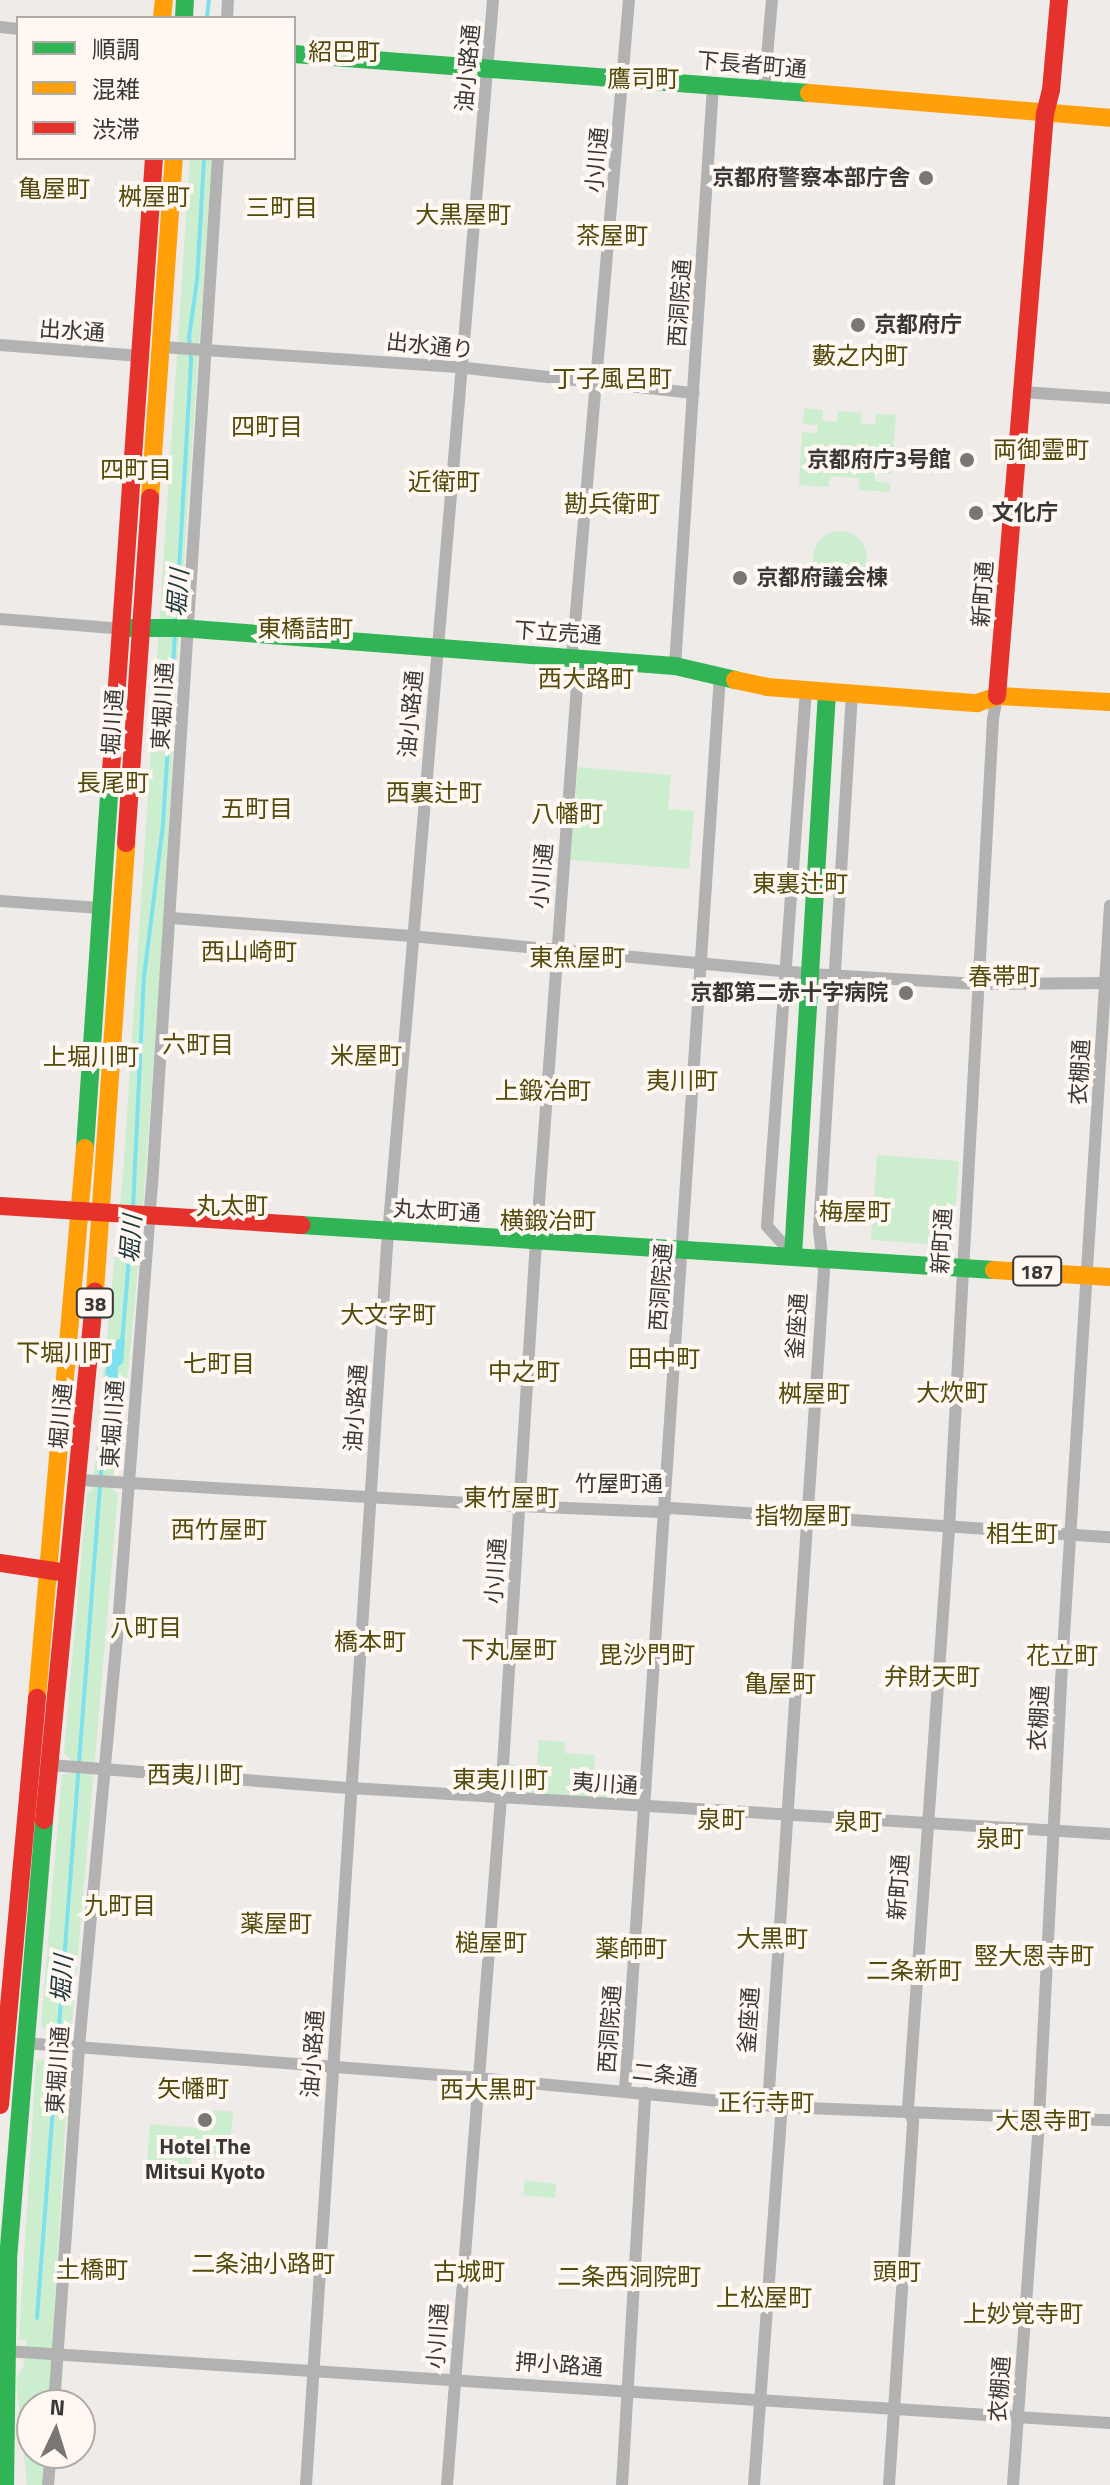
<!DOCTYPE html>
<html>
<head>
<meta charset="utf-8">
<style>
	body { margin:0 }
	#map { position:relative; width:1110px; height:2485px; overflow:hidden; background:#eeebe8; font-family:"Titillium Web","Noto Sans JP",sans-serif }
	div>[style] { position:absolute }
	[style*='--x'] { left:calc(var(--x)*1px); top:calc(var(--y)*1px); width:calc(var(--w)*1px); rotate:calc(var(--a)*1deg) }
	.green>* { inset:0; background:#cceecf }
	.round { border-radius:50% }
	.water>* { inset:0; background:#7ce1ed }
	.stream>* { height:4px; margin:-2px; padding:0 2px; transform-origin:2px; border-radius:2px; background:#7ce1ed }
	.street>* { height:12px; margin:-6px; padding:0 6px; transform-origin:6px; border-radius:6px; background:#b3b2b2 }
	.fast>* { height:18px; margin:-9px; padding:0 9px; transform-origin:9px; border-radius:9px; background:#30b455 }
	.slow>* { height:18px; margin:-9px; padding:0 9px; transform-origin:9px; border-radius:9px; background:#ff9f0a }
	.jam>* { height:18px; margin:-9px; padding:0 9px; transform-origin:9px; border-radius:9px; background:#e5322d }
	.dots>* { width:22px; height:22px; translate:-50% -50%; box-sizing:border-box; border:4px solid #fff7f2; border-radius:50% }
	span { translate:-50% -50%; white-space:nowrap; text-align:center; line-height:1.15; -webkit-text-stroke:8px #fff7f2; paint-order:stroke }
	.shield-label span { padding:2px 6px; background:#fff7f2; border:2px solid; border-radius:6px; -webkit-text-stroke-width:0 }
	.shield-label { font-size:20px; color:#3a3735; font-weight:700 }
	.street-label { font-size:22px; color:#3a3735 }
	.poi-label { font-size:22px; color:#3a3735; font-weight:700 }
	.right { translate:-100% -50%; text-align:right }
	.left { translate:0 -50%; text-align:left }
	.neighbourhood-label { font-size:24px; color:#534b0b }
	.water-label { font-size:24px; color:#1f373b; font-style:italic }
	.legend { position:absolute; left:16px; top:16px; width:280px; height:144px; box-sizing:border-box; background:#fff7f2; border:2px solid #b0aaa6; margin:0; padding:10px 14px; list-style:none; font-size:24px; color:#3a3735 }
	.legend li { display:flex; align-items:center; gap:16px; height:40px }
	.legend b { width:40px; border:2px solid #b0aaa6 }
	.north { position:absolute; left:16px; top:2389px; width:80px; height:80px; box-sizing:border-box; background:#fff7f2; border:2px solid #b0aaa6; border-radius:50%; rotate:4deg; font-size:22px; font-weight:700; line-height:32px; text-align:center; color:#3a3735 }
	.north::after { content:''; display:block; margin:auto; width:28px; height:36px; background:#797674; clip-path:polygon(50% 0,100% 100%,50% 72%,0 100%) }
</style>
</head>
<body>
<div id="map">
	<div class="green">
		<i style="clip-path:polygon(190px 158px,212px 158px,178px 649px,165px 910px,140px 1247px,119px 1467px,114px 1474px,113px 1490px,118px 1493px,70px 2046px,49px 2405px,32px 2405px,32px 2453px,45px 2453px,42px 2485px,27px 2485px,16px 2379px,23px 2368px,27px 2339px,19px 2340px,36px 2061px,46px 2059px,47px 2031px,41px 2025px,62px 1774px,70px 1774px,71px 1766px,71px 1760px,64px 1753px,66px 1728px,87px 1493px,92px 1490px,123px 1175px)"></i>
		<i style="clip-path:polygon(804px 408px,823px 410px,822px 421px,837px 422px,838px 411px,861px 413px,861px 423px,875px 425px,876px 414px,896px 415px,891px 474px,875px 473px,875px 481px,890px 483px,890px 492px,859px 490px,859px 478px,830px 476px,829px 487px,799px 485px,802px 432px,817px 433px,818px 425px,803px 424px)"></i>
		<i class="round" style="left:813px;top:531px;width:54px;height:54px"></i>
		<i style="clip-path:polygon(578px 767px,671px 775px,668px 809px,694px 811px,689px 869px,570px 860px)"></i>
		<i style="clip-path:polygon(877px 1155px,959px 1161px,953px 1246px,871px 1240px)"></i>
		<i style="clip-path:polygon(539px 1740px,565px 1742px,565px 1753px,595px 1755px,594px 1780px,641px 1784px,639px 1804px,506px 1794px,508px 1764px,537px 1766px)"></i>
		<i style="clip-path:polygon(212px 2110px,233px 2112px,229px 2156px,192px 2153px,189px 2180px,146px 2176px,150px 2124px,210px 2129px)"></i>
		<i style="clip-path:polygon(525px 2180px,556px 2184px,555px 2198px,523px 2195px)"></i>
	</div>
	<div class="water">
		<i style="clip-path:polygon(119px 1339px,125px 1340px,123px 1363px,118px 1367px,115px 1418px,106px 1438px,100px 1437px,108px 1345px)"></i>
	</div>
	<div class="stream">
		<i style="--x:207;--y:18;--w:18;--a:-84"></i>
		<i style="--x:176;--y:622;--w:263;--a:-86.7"></i>
		<i style="--x:191;--y:359;--w:22;--a:-95"></i>
		<i style="--x:189;--y:337;--w:57;--a:-81.9"></i>
		<i style="--x:197;--y:281;--w:123;--a:-86.7"></i>
		<i style="--x:133;--y:1208;--w:231;--a:-87.3"></i>
		<i style="--x:144;--y:977;--w:154;--a:-82.9"></i>
		<i style="--x:163;--y:824;--w:189;--a:-86.4"></i>
		<i style="--x:122;--y:1343;--w:122;--a:-85.3"></i>
		<i style="--x:37;--y:2318;--w:888;--a:-85.67"></i>
	</div>
	<div class="street">
		<i style="--x:227;--y:18;--w:18;--a:-87"></i>
		<i style="--x:0;--y:27;--w:18;--a:6"></i>
		<i style="--x:764;--y:91;--w:91;--a:-85"></i>
		<i style="--x:0;--y:345;--w:141;--a:4.5"></i>
		<i style="--x:162;--y:347;--w:296;--a:3.9"></i>
		<i style="--x:457;--y:367;--w:238;--a:6.3"></i>
		<i style="--x:1022;--y:392;--w:88;--a:3.9"></i>
		<i style="--x:0;--y:619;--w:123;--a:4.6"></i>
		<i style="--x:572;--y:658;--w:660;--a:-85.05"></i>
		<i style="--x:675;--y:666;--w:581;--a:-86.25"></i>
		<i style="--x:0;--y:901;--w:101;--a:4"></i>
		<i style="--x:171;--y:918;--w:241;--a:4.3"></i>
		<i style="--x:411;--y:936;--w:402;--a:5.4"></i>
		<i style="--x:811;--y:974;--w:167;--a:3.4"></i>
		<i style="--x:978;--y:984;--w:132;--a:-0.4"></i>
		<i style="--x:793;--y:1255;--w:39;--a:-132"></i>
		<i style="--x:767;--y:1226;--w:537;--a:-85.84"></i>
		<i style="--x:80;--y:1480;--w:442;--a:3.4"></i>
		<i style="--x:521;--y:1506;--w:139;--a:2.5"></i>
		<i style="--x:660;--y:1512;--w:12;--a:-20"></i>
		<i style="--x:671;--y:1508;--w:440;--a:3.8"></i>
		<i style="--x:50;--y:1765;--w:302;--a:4.4"></i>
		<i style="--x:351;--y:1788;--w:760;--a:3.47"></i>
		<i style="--x:24;--y:2043;--w:454;--a:4.4"></i>
		<i style="--x:477;--y:2078;--w:306;--a:5.4"></i>
		<i style="--x:782;--y:2107;--w:328;--a:2.3"></i>
		<i style="--x:625;--y:2091;--w:1418;--a:-86.16"></i>
		<i style="--x:768;--y:2105;--w:836;--a:-86.16"></i>
		<i style="--x:824;--y:1271;--w:41;--a:-97"></i>
		<i style="--x:819;--y:1230;--w:537;--a:-86.48"></i>
		<i style="--x:5;--y:2351;--w:1107;--a:3.73"></i>
		<i style="--x:54;--y:2405;--w:360;--a:-86"></i>
		<i style="--x:79;--y:2046;--w:410;--a:-84.7"></i>
		<i style="--x:117;--y:1638;--w:453;--a:-85.6"></i>
		<i style="--x:152;--y:1186;--w:1030;--a:-86.33"></i>
		<i style="--x:48;--y:2485;--w:32;--a:-85"></i>
		<i style="--x:306;--y:2485;--w:1241;--a:-86.26"></i>
		<i style="--x:387;--y:1247;--w:1251;--a:-85.14"></i>
		<i style="--x:447;--y:2485;--w:690;--a:-85.51"></i>
		<i style="--x:501;--y:1797;--w:541;--a:-86.4"></i>
		<i style="--x:535;--y:1257;--w:600;--a:-85.79"></i>
		<i style="--x:622;--y:2485;--w:393;--a:-86.6"></i>
		<i style="--x:754;--y:2485;--w:379;--a:-85.8"></i>
		<i style="--x:889;--y:2485;--w:365;--a:-86.2"></i>
		<i style="--x:913;--y:2121;--w:14;--a:-111"></i>
		<i style="--x:908;--y:2108;--w:580;--a:-85.95"></i>
		<i style="--x:949;--y:1529;--w:811;--a:-86.89"></i>
		<i style="--x:993;--y:719;--w:23;--a:-80"></i>
		<i style="--x:1013;--y:2485;--w:368;--a:-85.9"></i>
		<i style="--x:1039;--y:2118;--w:437;--a:-87.1"></i>
		<i style="--x:1061;--y:1682;--w:778;--a:-86.39"></i>
	</div>
	<div class="fast">
		<i style="--x:184;--y:18;--w:18;--a:-87"></i>
		<i style="--x:294;--y:54;--w:516;--a:4.33"></i>
		<i style="--x:127;--y:628;--w:53;--a:0"></i>
		<i style="--x:180;--y:628;--w:496;--a:4.4"></i>
		<i style="--x:675;--y:666;--w:62;--a:13.1"></i>
		<i style="--x:85;--y:1148;--w:378;--a:-86.1"></i>
		<i style="--x:301;--y:1225;--w:694;--a:3.72"></i>
		<i style="--x:793;--y:1255;--w:564;--a:-86.54"></i>
		<i style="--x:5;--y:2485;--w:226;--a:-89.2"></i>
		<i style="--x:8;--y:2259;--w:440;--a:-85.3"></i>
	</div>
	<div class="slow">
		<i style="--x:162;--y:18;--w:18;--a:-84"></i>
		<i style="--x:809;--y:93;--w:302;--a:4.7"></i>
		<i style="--x:150;--y:498;--w:341;--a:-86"></i>
		<i style="--x:735;--y:680;--w:33;--a:12"></i>
		<i style="--x:767;--y:687;--w:211;--a:4.4"></i>
		<i style="--x:977;--y:703;--w:21;--a:-19"></i>
		<i style="--x:997;--y:696;--w:113;--a:3"></i>
		<i style="--x:994;--y:1270;--w:116;--a:3.5"></i>
		<i style="--x:95;--y:1291;--w:449;--a:-86"></i>
		<i style="--x:37;--y:1698;--w:552;--a:-85.01"></i>
	</div>
	<div class="jam">
		<i style="--x:997;--y:696;--w:584;--a:-85.29"></i>
		<i style="--x:1045;--y:114;--w:25;--a:-76"></i>
		<i style="--x:1051;--y:90;--w:90;--a:-84.9"></i>
		<i style="--x:111;--y:771;--w:615;--a:-85.99"></i>
		<i style="--x:126;--y:843;--w:346;--a:-86"></i>
		<i style="--x:0;--y:1206;--w:302;--a:3.6"></i>
		<i style="--x:0;--y:1563;--w:61;--a:8.5"></i>
		<i style="--x:44;--y:1820;--w:531;--a:-84.49"></i>
		<i style="--x:0;--y:2105;--w:409;--a:-84.8"></i>
	</div>
	<div class="dots">
		<i style="left:926px;top:178px;background:#797674"></i>
		<i style="left:858px;top:325px;background:#797674"></i>
		<i style="left:967px;top:460px;background:#797674"></i>
		<i style="left:976px;top:513px;background:#797674"></i>
		<i style="left:740px;top:578px;background:#797674"></i>
		<i style="left:906px;top:993px;background:#797674"></i>
		<i style="left:205px;top:2120px;background:#797674"></i>
	</div>
	<div class="shield-label">
		<span style="left:1037px;top:1271px">187</span>
		<span style="left:95px;top:1303px">38</span>
	</div>
	<div class="street-label">
		<span style="left:752px;top:65px;rotate:5deg">下長者町通</span>
		<span style="left:468px;top:68px;rotate:-85deg">油小路通</span>
		<span style="left:597px;top:160px;rotate:-85deg">小川通</span>
		<span style="left:680px;top:303px;rotate:-86deg">西洞院通</span>
		<span style="left:72px;top:331px;rotate:4deg">出水通</span>
		<span style="left:430px;top:346px;rotate:6deg">出水通り</span>
		<span style="left:983px;top:594px;rotate:-86deg">新町通</span>
		<span style="left:558px;top:633px;rotate:4deg">下立売通</span>
		<span style="left:163px;top:706px;rotate:-87deg">東堀川通</span>
		<span style="left:411px;top:714px;rotate:-85deg">油小路通</span>
		<span style="left:113px;top:722px;rotate:-86deg">堀川通</span>
		<span style="left:542px;top:876px;rotate:-85deg">小川通</span>
		<span style="left:1080px;top:1072px;rotate:-87deg">衣棚通</span>
		<span style="left:437px;top:1211px;rotate:3deg">丸太町通</span>
		<span style="left:942px;top:1241px;rotate:-87deg">新町通</span>
		<span style="left:661px;top:1287px;rotate:-86deg">西洞院通</span>
		<span style="left:797px;top:1326px;rotate:-86deg">釜座通</span>
		<span style="left:356px;top:1408px;rotate:-86deg">油小路通</span>
		<span style="left:61px;top:1416px;rotate:-85deg">堀川通</span>
		<span style="left:113px;top:1424px;rotate:-86deg">東堀川通</span>
		<span style="left:619px;top:1484px">竹屋町通</span>
		<span style="left:496px;top:1571px;rotate:-86deg">小川通</span>
		<span style="left:1039px;top:1718px;rotate:-87deg">衣棚通</span>
		<span style="left:605px;top:1784px;rotate:4deg">夷川通</span>
		<span style="left:899px;top:1887px;rotate:-86deg">新町通</span>
		<span style="left:749px;top:2020px;rotate:-86deg">釜座通</span>
		<span style="left:610px;top:2029px;rotate:-86deg">西洞院通</span>
		<span style="left:313px;top:2054px;rotate:-86deg">油小路通</span>
		<span style="left:58px;top:2070px;rotate:-86deg">東堀川通</span>
		<span style="left:665px;top:2075px;rotate:6deg">二条通</span>
		<span style="left:438px;top:2336px;rotate:-86deg">小川通</span>
		<span style="left:559px;top:2365px;rotate:4deg">押小路通</span>
		<span style="left:1000px;top:2389px;rotate:-86deg">衣棚通</span>
	</div>
	<div class="poi-label">
		<span class="right" style="left:910px;top:178px">京都府警察本部庁舎</span>
		<span class="left" style="left:874px;top:325px">京都府庁</span>
		<span class="right" style="left:951px;top:460px">京都府庁3号館</span>
		<span class="left" style="left:992px;top:513px">文化庁</span>
		<span class="left" style="left:756px;top:578px">京都府議会棟</span>
		<span class="right" style="left:888px;top:993px">京都第二赤十字病院</span>
		<span style="left:205px;top:2159px">Hotel The<br>Mitsui Kyoto</span>
	</div>
	<div class="neighbourhood-label">
		<span style="left:344px;top:52px">紹巴町</span>
		<span style="left:643px;top:79px">鷹司町</span>
		<span style="left:54px;top:189px">亀屋町</span>
		<span style="left:154px;top:197px">桝屋町</span>
		<span style="left:282px;top:208px">三町目</span>
		<span style="left:463px;top:215px">大黒屋町</span>
		<span style="left:612px;top:236px">茶屋町</span>
		<span style="left:860px;top:356px">藪之内町</span>
		<span style="left:612px;top:379px">丁子風呂町</span>
		<span style="left:267px;top:427px">四町目</span>
		<span style="left:1041px;top:450px">両御霊町</span>
		<span style="left:136px;top:470px">四町目</span>
		<span style="left:444px;top:482px">近衛町</span>
		<span style="left:612px;top:504px">勘兵衛町</span>
		<span style="left:305px;top:629px">東橋詰町</span>
		<span style="left:586px;top:679px">西大路町</span>
		<span style="left:113px;top:783px">長尾町</span>
		<span style="left:434px;top:793px">西裏辻町</span>
		<span style="left:257px;top:809px">五町目</span>
		<span style="left:567px;top:814px">八幡町</span>
		<span style="left:800px;top:884px">東裏辻町</span>
		<span style="left:249px;top:952px">西山崎町</span>
		<span style="left:577px;top:958px">東魚屋町</span>
		<span style="left:1004px;top:977px">春帯町</span>
		<span style="left:198px;top:1045px">六町目</span>
		<span style="left:366px;top:1056px">米屋町</span>
		<span style="left:91px;top:1057px">上堀川町</span>
		<span style="left:682px;top:1081px">夷川町</span>
		<span style="left:543px;top:1091px">上鍛冶町</span>
		<span style="left:232px;top:1206px">丸太町</span>
		<span style="left:855px;top:1212px">梅屋町</span>
		<span style="left:548px;top:1221px">横鍛冶町</span>
		<span style="left:388px;top:1315px">大文字町</span>
		<span style="left:64px;top:1353px">下堀川町</span>
		<span style="left:664px;top:1359px">田中町</span>
		<span style="left:219px;top:1364px">七町目</span>
		<span style="left:524px;top:1372px">中之町</span>
		<span style="left:952px;top:1393px">大炊町</span>
		<span style="left:814px;top:1394px">桝屋町</span>
		<span style="left:511px;top:1498px">東竹屋町</span>
		<span style="left:803px;top:1516px">指物屋町</span>
		<span style="left:219px;top:1530px">西竹屋町</span>
		<span style="left:1022px;top:1534px">相生町</span>
		<span style="left:146px;top:1628px">八町目</span>
		<span style="left:370px;top:1642px">橋本町</span>
		<span style="left:509px;top:1650px">下丸屋町</span>
		<span style="left:647px;top:1655px">毘沙門町</span>
		<span style="left:1062px;top:1656px">花立町</span>
		<span style="left:932px;top:1677px">弁財天町</span>
		<span style="left:780px;top:1684px">亀屋町</span>
		<span style="left:195px;top:1775px">西夷川町</span>
		<span style="left:500px;top:1780px">東夷川町</span>
		<span style="left:721px;top:1820px">泉町</span>
		<span style="left:858px;top:1822px">泉町</span>
		<span style="left:1000px;top:1839px">泉町</span>
		<span style="left:120px;top:1906px">九町目</span>
		<span style="left:276px;top:1924px">薬屋町</span>
		<span style="left:772px;top:1939px">大黒町</span>
		<span style="left:491px;top:1943px">槌屋町</span>
		<span style="left:631px;top:1949px">薬師町</span>
		<span style="left:1034px;top:1956px">竪大恩寺町</span>
		<span style="left:914px;top:1971px">二条新町</span>
		<span style="left:193px;top:2089px">矢幡町</span>
		<span style="left:488px;top:2090px">西大黒町</span>
		<span style="left:766px;top:2103px">正行寺町</span>
		<span style="left:1043px;top:2121px">大恩寺町</span>
		<span style="left:263px;top:2264px">二条油小路町</span>
		<span style="left:92px;top:2270px">土橋町</span>
		<span style="left:469px;top:2272px">古城町</span>
		<span style="left:897px;top:2272px">頭町</span>
		<span style="left:629px;top:2277px">二条西洞院町</span>
		<span style="left:764px;top:2298px">上松屋町</span>
		<span style="left:1023px;top:2314px">上妙覚寺町</span>
	</div>
	<div class="water-label">
		<span style="left:178px;top:593px;rotate:-86deg">堀川</span>
		<span style="left:131px;top:1239px;rotate:-86deg">堀川</span>
		<span style="left:62px;top:1979px;rotate:-86deg">堀川</span>
	</div>
	<ul class="legend">
	<li><b style="height:10px;background:#30b455"></b>順調</li>
	<li><b style="height:10px;background:#ff9f0a"></b>混雑</li>
	<li><b style="height:10px;background:#e5322d"></b>渋滞</li>
	</ul>
	<div class="north">N</div>
</div>
</body>
</html>
